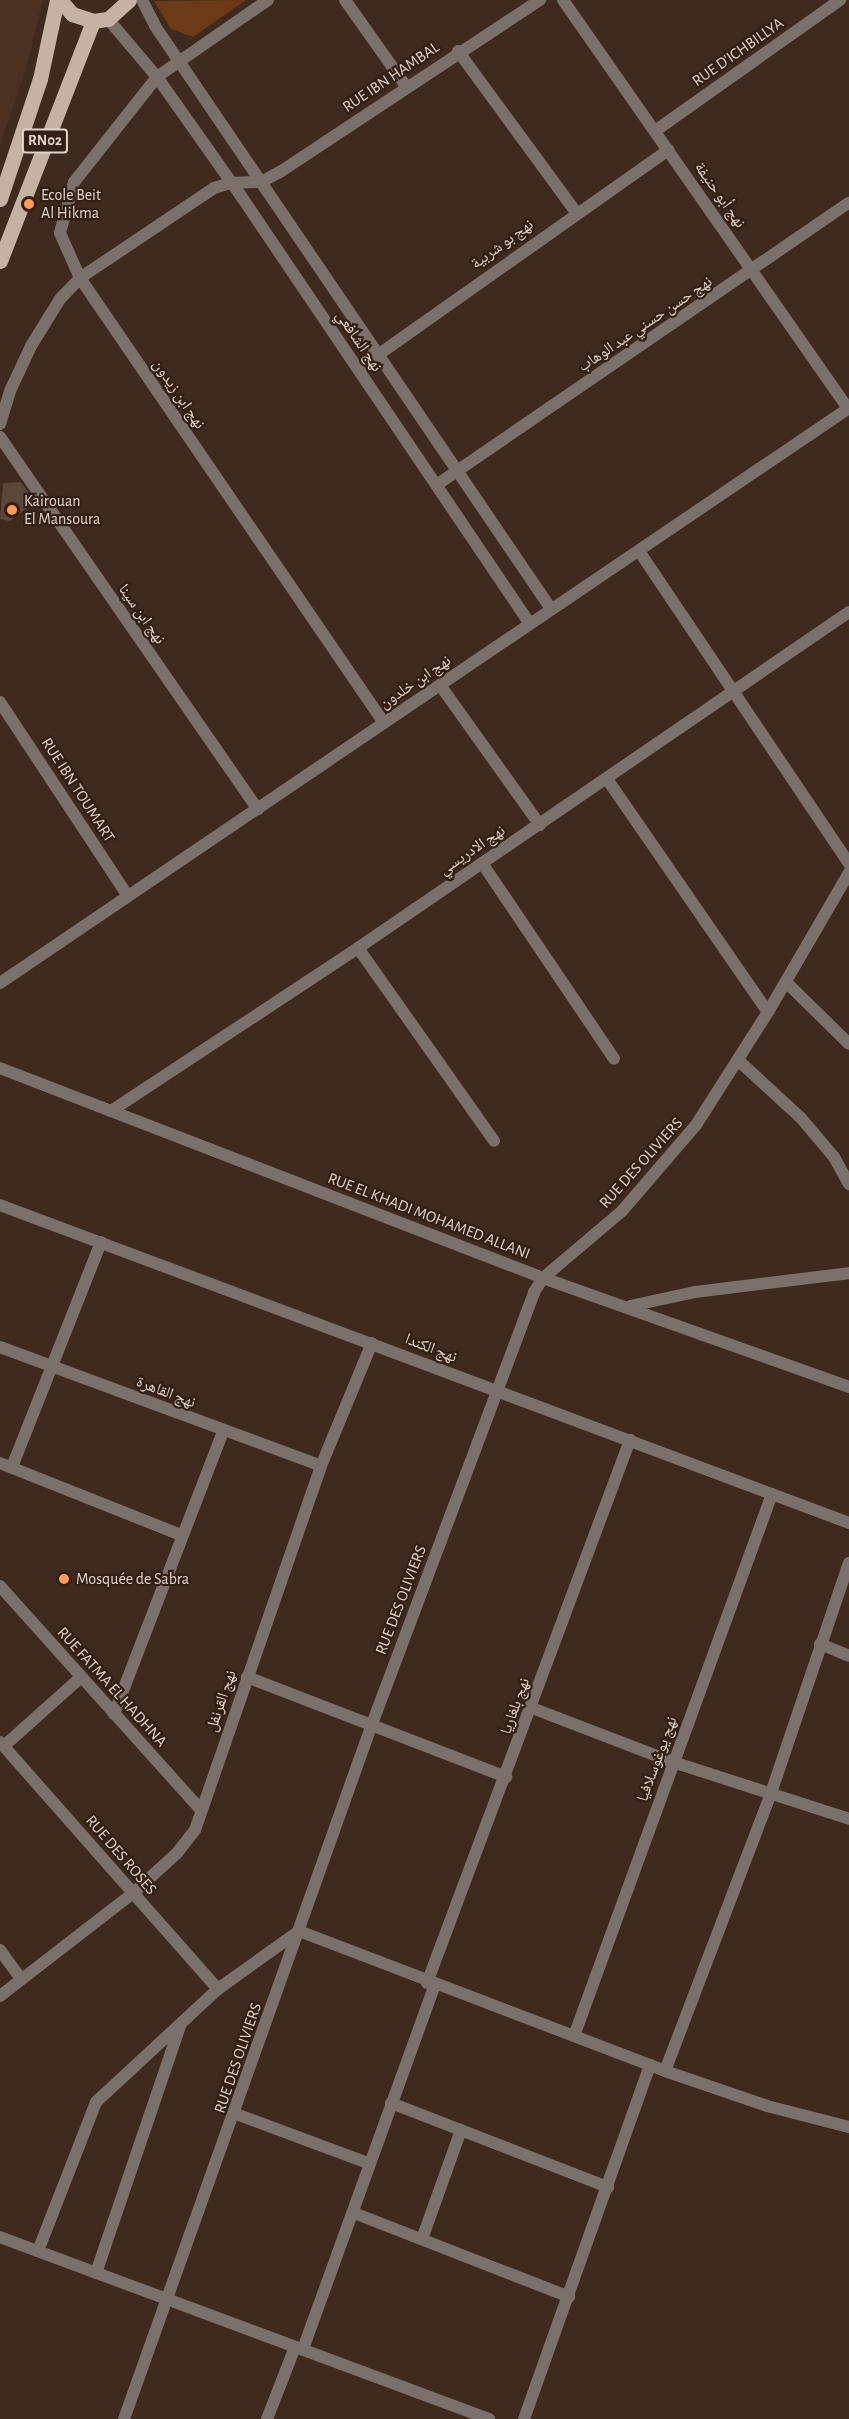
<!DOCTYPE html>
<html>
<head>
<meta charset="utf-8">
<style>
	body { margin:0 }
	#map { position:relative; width:849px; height:2419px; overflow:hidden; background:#3e2a1e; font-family:"Alegreya Sans","Noto Naskh Arabic",sans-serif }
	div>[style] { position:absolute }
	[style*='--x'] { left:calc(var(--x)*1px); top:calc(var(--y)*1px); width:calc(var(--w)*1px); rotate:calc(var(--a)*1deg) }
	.built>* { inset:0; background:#4b3122 }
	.green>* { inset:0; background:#6d3a17 }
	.building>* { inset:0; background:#5b463a }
	.street>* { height:12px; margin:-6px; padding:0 6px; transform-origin:6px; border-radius:6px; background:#7b706a }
	.primary>* { height:15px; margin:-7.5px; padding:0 7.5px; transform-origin:7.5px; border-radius:7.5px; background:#c6b1a5 }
	.dots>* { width:16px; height:16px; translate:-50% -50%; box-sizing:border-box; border:3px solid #332015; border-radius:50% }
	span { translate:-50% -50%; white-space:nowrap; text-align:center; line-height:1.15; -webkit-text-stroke:4.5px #332015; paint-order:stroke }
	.shield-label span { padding:2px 4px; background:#332015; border:2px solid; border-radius:4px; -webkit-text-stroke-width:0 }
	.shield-label { font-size:15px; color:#e0d3cb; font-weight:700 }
	.street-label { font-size:16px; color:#e0d3cb }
	.poi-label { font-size:16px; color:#e0d3cb }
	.left { translate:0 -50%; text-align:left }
</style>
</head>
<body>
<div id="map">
	<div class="built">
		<i style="clip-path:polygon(0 0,43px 0,26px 69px,0 145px)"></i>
	</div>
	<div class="green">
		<i style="clip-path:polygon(246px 0,193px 37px,171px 29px,154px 1px)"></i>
	</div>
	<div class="building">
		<i style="clip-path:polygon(21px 482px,35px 502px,10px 521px,0 519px,3px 483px)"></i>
	</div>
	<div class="street">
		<i style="--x:142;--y:0;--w:29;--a:63"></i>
		<i style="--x:155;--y:26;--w:705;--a:55.81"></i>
		<i style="--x:268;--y:0;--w:135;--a:145.3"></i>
		<i style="--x:157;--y:77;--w:134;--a:128.3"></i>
		<i style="--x:74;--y:182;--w:53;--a:105.4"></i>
		<i style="--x:60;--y:233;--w:49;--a:66"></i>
		<i style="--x:80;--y:278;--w:539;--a:55.66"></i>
		<i style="--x:345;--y:0;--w:105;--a:54.7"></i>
		<i style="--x:563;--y:0;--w:498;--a:55.1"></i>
		<i style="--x:108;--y:19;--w:76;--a:49.8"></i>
		<i style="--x:157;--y:77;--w:146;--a:54.8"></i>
		<i style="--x:241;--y:196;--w:516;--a:55.97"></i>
		<i style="--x:458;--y:51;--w:200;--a:53.8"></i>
		<i style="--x:655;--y:131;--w:227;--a:-35.3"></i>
		<i style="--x:358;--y:369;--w:380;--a:-35.2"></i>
		<i style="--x:0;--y:424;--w:34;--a:-73"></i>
		<i style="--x:10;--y:391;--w:50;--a:-65"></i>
		<i style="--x:31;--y:346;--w:55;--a:-58.3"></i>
		<i style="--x:60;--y:299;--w:29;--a:-46"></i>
		<i style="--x:80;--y:278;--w:161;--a:-33.9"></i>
		<i style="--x:214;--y:188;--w:17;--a:-17"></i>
		<i style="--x:230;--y:183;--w:31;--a:-2"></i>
		<i style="--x:261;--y:182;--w:21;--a:-28"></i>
		<i style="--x:280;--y:172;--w:312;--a:-33.5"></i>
		<i style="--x:0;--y:437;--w:453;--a:55.3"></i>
		<i style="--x:438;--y:484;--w:498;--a:-34.4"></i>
		<i style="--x:639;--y:551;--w:377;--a:56.1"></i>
		<i style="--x:440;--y:685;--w:172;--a:54.5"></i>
		<i style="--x:0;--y:702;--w:232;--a:56.6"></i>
		<i style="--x:607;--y:779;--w:283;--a:55.4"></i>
		<i style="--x:482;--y:863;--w:236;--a:56"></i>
		<i style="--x:358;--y:948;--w:236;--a:54.8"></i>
		<i style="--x:786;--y:982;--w:88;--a:44.5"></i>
		<i style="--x:0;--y:983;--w:1025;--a:-34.11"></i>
		<i style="--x:739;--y:1061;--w:84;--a:42.6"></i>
		<i style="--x:801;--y:1118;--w:51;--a:49.8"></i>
		<i style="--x:834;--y:1157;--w:31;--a:61"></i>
		<i style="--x:0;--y:1068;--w:582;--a:21.14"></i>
		<i style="--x:543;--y:1278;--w:325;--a:19.6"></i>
		<i style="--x:111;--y:1111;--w:296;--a:-33.4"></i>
		<i style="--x:358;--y:948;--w:595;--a:-34.38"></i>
		<i style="--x:0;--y:1205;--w:907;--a:20.53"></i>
		<i style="--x:630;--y:1306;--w:66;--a:-12.2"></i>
		<i style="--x:695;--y:1292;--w:155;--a:-7"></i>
		<i style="--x:0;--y:1347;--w:342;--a:20.3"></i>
		<i style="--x:0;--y:1463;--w:195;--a:21.7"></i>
		<i style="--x:12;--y:1467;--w:242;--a:-68.4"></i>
		<i style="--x:0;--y:1586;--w:301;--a:48.1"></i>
		<i style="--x:820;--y:1644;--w:31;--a:22"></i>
		<i style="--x:247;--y:1677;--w:278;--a:21.1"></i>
		<i style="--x:532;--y:1708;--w:151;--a:21"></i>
		<i style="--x:673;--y:1762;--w:185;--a:17.9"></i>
		<i style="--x:114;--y:1714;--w:303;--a:-68.9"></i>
		<i style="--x:0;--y:1742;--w:329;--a:48.6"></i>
		<i style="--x:4;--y:1746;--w:102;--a:-41.8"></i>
		<i style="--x:0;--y:1950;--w:34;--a:54"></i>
		<i style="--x:427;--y:1983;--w:580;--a:-69.5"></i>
		<i style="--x:0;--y:1996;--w:167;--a:-37.7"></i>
		<i style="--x:132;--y:1894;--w:61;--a:-42.3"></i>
		<i style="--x:177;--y:1853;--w:29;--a:-52"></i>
		<i style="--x:195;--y:1830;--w:385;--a:-70.9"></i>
		<i style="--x:321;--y:1466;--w:133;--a:-67.5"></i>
		<i style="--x:574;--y:2036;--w:577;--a:-69.93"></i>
		<i style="--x:665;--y:2071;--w:298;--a:-69.1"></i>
		<i style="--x:771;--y:1793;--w:243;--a:-71.3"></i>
		<i style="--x:391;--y:2103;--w:233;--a:21.2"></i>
		<i style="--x:236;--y:2114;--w:141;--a:20.4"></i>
		<i style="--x:354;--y:2213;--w:231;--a:21.3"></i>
		<i style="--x:0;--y:2237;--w:522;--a:20.41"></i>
		<i style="--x:422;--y:2239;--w:116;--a:-70.3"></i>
		<i style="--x:38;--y:2251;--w:160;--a:-68.7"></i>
		<i style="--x:96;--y:2102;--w:166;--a:-42.8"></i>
		<i style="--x:218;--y:1989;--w:100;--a:-35.6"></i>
		<i style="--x:299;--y:1931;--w:392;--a:20.9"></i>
		<i style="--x:665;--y:2071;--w:108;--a:18.9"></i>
		<i style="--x:767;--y:2106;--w:85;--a:14.4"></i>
		<i style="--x:96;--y:2273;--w:263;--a:-71.2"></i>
		<i style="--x:303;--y:2349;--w:387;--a:-70.1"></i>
		<i style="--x:124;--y:2419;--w:738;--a:-70.36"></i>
		<i style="--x:372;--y:1724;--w:461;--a:-69.4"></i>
		<i style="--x:534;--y:1292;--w:17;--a:-57"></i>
		<i style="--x:543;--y:1278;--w:104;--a:-40.3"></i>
		<i style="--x:622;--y:1211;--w:113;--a:-49.3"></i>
		<i style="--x:696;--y:1125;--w:134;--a:-57.5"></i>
		<i style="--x:768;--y:1012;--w:161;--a:-59.8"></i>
		<i style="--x:267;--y:2419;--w:77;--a:-68.7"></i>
		<i style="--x:524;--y:2419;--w:376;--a:-70.4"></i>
	</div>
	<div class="primary">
		<i style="--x:60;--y:0;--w:18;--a:49"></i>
		<i style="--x:72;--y:14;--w:22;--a:18"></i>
		<i style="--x:93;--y:21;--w:15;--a:-8"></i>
		<i style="--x:108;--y:19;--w:28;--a:-42"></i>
		<i style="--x:0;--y:199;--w:126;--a:-71.6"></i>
		<i style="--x:40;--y:79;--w:81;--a:-77.9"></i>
		<i style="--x:0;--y:261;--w:257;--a:-68.8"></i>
	</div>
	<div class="dots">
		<i style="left:29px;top:204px;background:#ff9b5a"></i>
		<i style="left:12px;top:510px;background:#ff9b5a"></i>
		<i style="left:64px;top:1579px;background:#ff9b5a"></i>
	</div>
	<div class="shield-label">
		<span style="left:45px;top:141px">RN02</span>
	</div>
	<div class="street-label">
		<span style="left:738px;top:52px;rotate:-35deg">RUE D'ICHBILLYA</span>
		<span style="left:391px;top:77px;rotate:-34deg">RUE IBN HAMBAL</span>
		<span style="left:720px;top:195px;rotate:55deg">نهج أبو حنيفة</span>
		<span style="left:502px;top:244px;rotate:-36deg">نهج بو شربية</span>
		<span style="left:645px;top:324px;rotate:-34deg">نهج حسن حسني عبد الوهاب</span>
		<span style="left:359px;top:341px;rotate:56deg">نهج الشافعي</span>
		<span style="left:179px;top:394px;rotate:56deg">نهج ابن زيدون</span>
		<span style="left:142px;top:614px;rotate:55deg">نهج ابن سينا</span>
		<span style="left:415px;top:682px;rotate:-34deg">نهج ابن خلدون</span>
		<span style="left:78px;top:790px;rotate:57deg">RUE IBN TOUMART</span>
		<span style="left:472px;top:850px;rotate:-34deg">نهج الادريسي</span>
		<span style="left:641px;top:1163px;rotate:-48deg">RUE DES OLIVIERS</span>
		<span style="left:429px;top:1216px;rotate:21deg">RUE EL KHADI MOHAMED ALLANI</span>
		<span style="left:431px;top:1348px;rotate:21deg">نهج الكندا</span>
		<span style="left:166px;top:1392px;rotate:21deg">نهج القاهرة</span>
		<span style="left:401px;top:1600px;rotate:-69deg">RUE DES OLIVIERS</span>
		<span style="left:112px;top:1687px;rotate:48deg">RUE FATMA EL HADHNA</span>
		<span style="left:221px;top:1701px;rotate:-71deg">نهج القرنفل</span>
		<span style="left:515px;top:1706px;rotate:-70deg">نهج بلغاريا</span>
		<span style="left:657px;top:1759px;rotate:-70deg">نهج يوغوسلافيا</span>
		<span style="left:121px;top:1855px;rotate:49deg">RUE DES ROSES</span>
		<span style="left:238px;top:2058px;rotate:-71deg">RUE DES OLIVIERS</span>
	</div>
	<div class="poi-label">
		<span class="left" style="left:41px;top:204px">Ecole Beit<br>Al Hikma</span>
		<span class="left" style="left:24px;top:510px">Kairouan<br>El Mansoura</span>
		<span class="left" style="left:76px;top:1579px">Mosquée de Sabra</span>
	</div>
</div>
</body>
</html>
